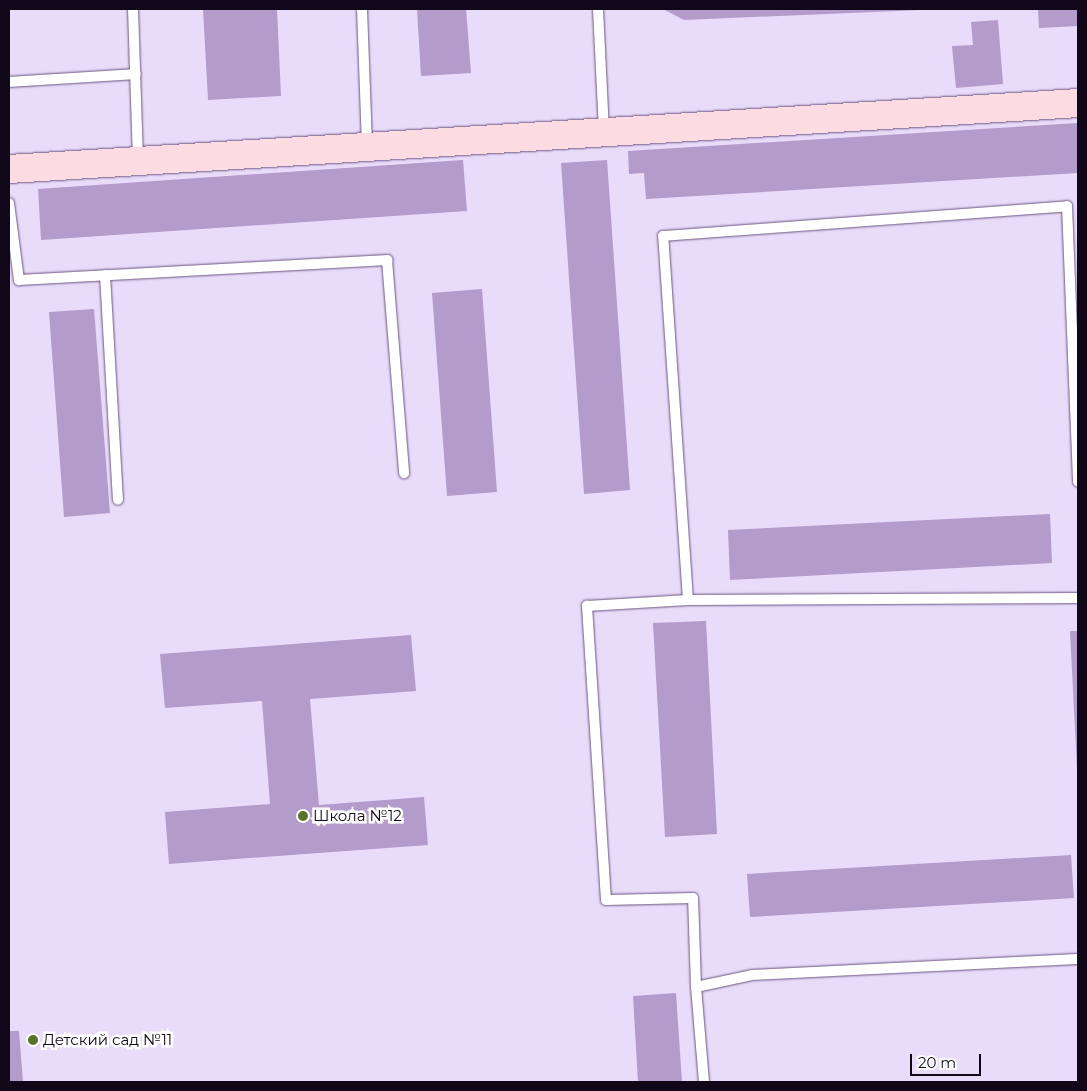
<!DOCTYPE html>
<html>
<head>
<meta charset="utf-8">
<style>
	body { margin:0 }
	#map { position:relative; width:1087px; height:1091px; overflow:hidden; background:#e9dbfa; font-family:Montserrat,sans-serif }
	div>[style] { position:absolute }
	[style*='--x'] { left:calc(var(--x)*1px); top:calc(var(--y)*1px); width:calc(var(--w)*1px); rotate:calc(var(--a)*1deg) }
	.building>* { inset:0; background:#b39bcb }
	.roads { filter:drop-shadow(0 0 1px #6a547f) drop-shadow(0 0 1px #6a547f) }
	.lane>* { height:10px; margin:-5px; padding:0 5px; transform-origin:5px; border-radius:5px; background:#fff }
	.secondary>* { height:28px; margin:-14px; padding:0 14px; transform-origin:14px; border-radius:14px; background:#fcdbe3 }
	.dots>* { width:14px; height:14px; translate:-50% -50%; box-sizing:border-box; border:2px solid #fff; border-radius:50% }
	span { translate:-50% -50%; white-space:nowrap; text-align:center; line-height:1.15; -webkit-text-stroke:5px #fff; paint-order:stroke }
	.poi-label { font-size:15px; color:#100718 }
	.left { translate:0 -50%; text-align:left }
	.frame { position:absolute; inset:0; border:10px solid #100718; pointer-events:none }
	.scale { position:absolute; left:910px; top:1054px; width:71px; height:22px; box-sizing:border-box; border:2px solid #100718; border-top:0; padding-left:6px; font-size:15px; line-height:18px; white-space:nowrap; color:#100718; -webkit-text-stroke:4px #fff; paint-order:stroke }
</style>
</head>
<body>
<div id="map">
	<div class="building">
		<i style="clip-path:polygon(203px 9px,277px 9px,281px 96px,208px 100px)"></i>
		<i style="clip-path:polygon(417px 9px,466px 9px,471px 73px,421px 76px)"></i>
		<i style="clip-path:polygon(663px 9px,921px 9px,921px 10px,684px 20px)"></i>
		<i style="clip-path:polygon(1038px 9px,1078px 9px,1078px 26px,1039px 28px)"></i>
		<i style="clip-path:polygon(998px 20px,1003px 84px,956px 88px,952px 46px,973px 45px,971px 22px)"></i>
		<i style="clip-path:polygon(1078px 123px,1078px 173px,646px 199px,644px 173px,629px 174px,628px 151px)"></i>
		<i style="clip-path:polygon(463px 160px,467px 211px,41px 240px,38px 189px)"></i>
		<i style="clip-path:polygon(607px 160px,630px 490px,584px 494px,561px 163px)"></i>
		<i style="clip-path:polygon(482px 289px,497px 492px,447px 496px,432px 293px)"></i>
		<i style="clip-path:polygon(94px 309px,110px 513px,64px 517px,49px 312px)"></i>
		<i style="clip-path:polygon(1050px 514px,1052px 563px,730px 580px,728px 530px)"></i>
		<i style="clip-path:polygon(706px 621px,717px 834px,665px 837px,653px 623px)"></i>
		<i style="clip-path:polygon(1070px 631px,1078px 631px,1078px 769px,1077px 769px)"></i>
		<i style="clip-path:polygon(411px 635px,416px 691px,310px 699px,319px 805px,424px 797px,428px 845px,169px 864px,165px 812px,270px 804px,262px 701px,165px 708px,160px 654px)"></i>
		<i style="clip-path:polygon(1071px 855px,1074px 898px,750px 917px,747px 874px)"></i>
		<i style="clip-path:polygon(676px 993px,682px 1082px,638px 1082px,633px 996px)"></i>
		<i style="clip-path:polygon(9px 1031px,19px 1031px,23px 1082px,9px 1082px)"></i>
	</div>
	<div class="roads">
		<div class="lane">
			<i style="--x:133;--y:9;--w:150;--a:88.1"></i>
			<i style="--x:362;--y:9;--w:138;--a:87.9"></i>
			<i style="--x:598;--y:9;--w:122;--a:87.2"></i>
			<i style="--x:9;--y:82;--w:127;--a:-3.6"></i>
			<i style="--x:9;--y:203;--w:78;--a:82.6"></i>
			<i style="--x:19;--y:280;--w:369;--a:-3.1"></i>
			<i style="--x:387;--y:260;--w:214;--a:85.4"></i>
			<i style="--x:105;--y:275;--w:225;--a:86.7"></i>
			<i style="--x:688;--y:600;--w:365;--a:-93.9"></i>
			<i style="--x:663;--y:236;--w:405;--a:-4.2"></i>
			<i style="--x:1067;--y:206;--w:276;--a:87.7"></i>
			<i style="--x:696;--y:987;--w:89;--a:-91.9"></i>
			<i style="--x:693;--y:898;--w:87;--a:178.7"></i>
			<i style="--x:606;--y:900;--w:295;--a:-93.7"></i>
			<i style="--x:587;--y:606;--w:101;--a:-3.4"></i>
			<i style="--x:688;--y:600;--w:390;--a:-0.3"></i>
			<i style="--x:704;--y:1082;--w:95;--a:-94.8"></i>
			<i style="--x:696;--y:987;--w:57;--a:-12.1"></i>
			<i style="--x:752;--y:975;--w:326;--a:-2.8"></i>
		</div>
		<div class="secondary">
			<i style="--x:9;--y:169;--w:1071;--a:-3.53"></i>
		</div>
	</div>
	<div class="dots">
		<i style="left:303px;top:816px;background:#587327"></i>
		<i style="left:33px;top:1040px;background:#587327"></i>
	</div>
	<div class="poi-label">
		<span class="left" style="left:313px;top:816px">Школа №12</span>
		<span class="left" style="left:43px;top:1040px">Детский сад №11</span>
	</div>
	<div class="frame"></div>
	<div class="scale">20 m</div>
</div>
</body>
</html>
